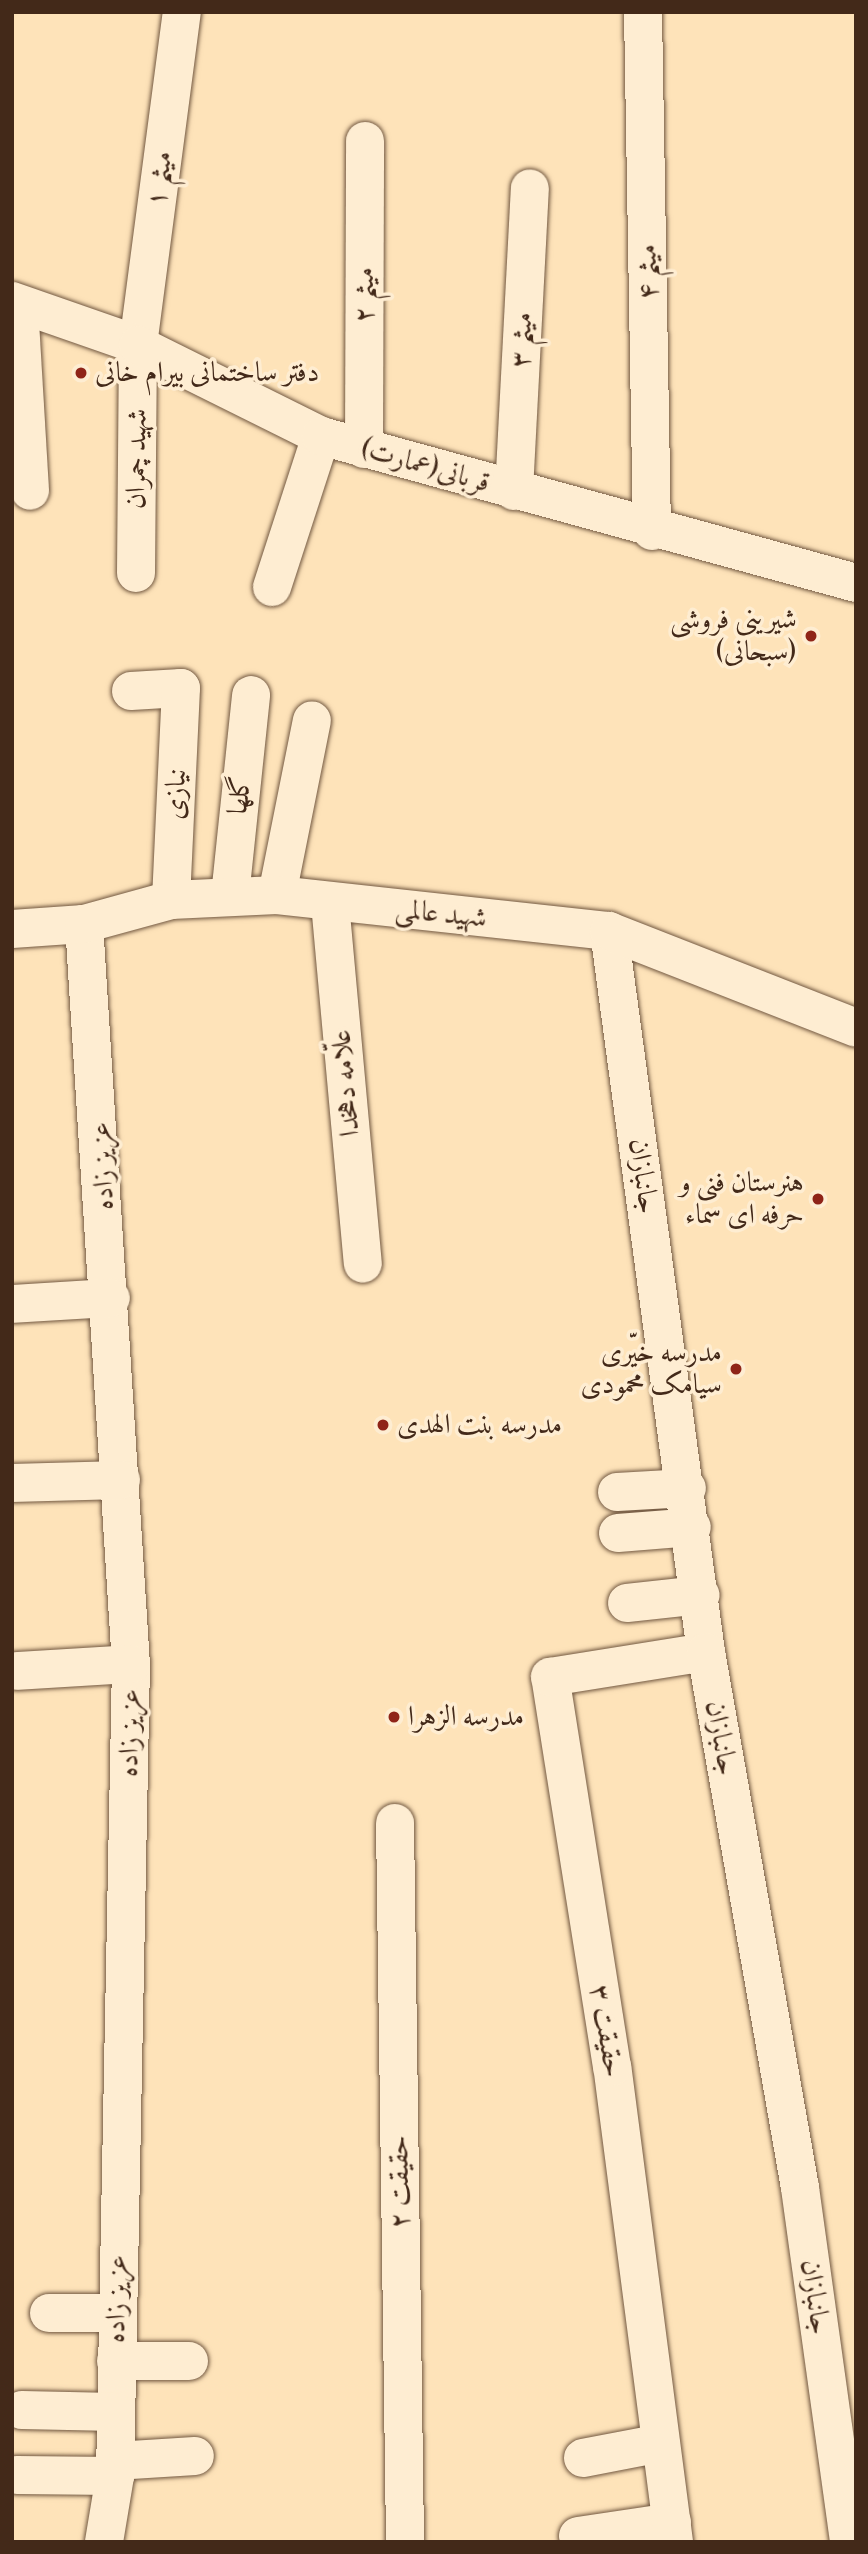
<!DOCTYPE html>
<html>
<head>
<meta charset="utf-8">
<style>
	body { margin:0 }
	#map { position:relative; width:868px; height:2554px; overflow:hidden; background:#fee3b9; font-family:"Libre Bodoni",Amiri,serif }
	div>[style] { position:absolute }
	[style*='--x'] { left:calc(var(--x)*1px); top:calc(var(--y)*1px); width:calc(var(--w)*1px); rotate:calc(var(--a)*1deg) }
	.roads { filter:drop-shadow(0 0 2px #725841) drop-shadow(0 0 2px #725841) }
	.minor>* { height:38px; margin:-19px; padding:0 19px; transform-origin:19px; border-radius:19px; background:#feedd2 }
	.tertiary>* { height:38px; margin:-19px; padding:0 19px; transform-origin:19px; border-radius:19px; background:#feedd2 }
	.secondary>* { height:38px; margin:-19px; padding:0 19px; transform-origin:19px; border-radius:19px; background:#feedd2 }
	.dots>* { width:19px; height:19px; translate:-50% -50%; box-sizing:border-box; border:4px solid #feedd2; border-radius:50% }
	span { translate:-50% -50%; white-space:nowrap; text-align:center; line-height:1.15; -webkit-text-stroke:7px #feedd2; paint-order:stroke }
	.street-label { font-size:28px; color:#432919 }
	.poi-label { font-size:28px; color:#432919 }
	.left { translate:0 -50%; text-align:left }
	.right { translate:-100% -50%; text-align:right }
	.frame { position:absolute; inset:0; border:14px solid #432919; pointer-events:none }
</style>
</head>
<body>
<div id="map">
	<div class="roads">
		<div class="minor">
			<i style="--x:643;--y:12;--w:519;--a:89.01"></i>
			<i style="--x:19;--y:305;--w:186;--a:86.6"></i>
			<i style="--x:364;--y:449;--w:308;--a:-89.8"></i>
			<i style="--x:514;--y:491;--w:303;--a:-87"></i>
			<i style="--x:136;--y:573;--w:228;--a:-89.5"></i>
			<i style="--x:138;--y:345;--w:336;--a:-82.5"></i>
			<i style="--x:272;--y:587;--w:159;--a:-72"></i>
			<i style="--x:131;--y:691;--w:50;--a:-3.4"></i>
			<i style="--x:181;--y:688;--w:212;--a:92.7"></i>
			<i style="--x:277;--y:895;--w:178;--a:-78.7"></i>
			<i style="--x:230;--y:896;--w:202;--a:-84"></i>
			<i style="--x:330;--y:903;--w:362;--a:84.8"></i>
			<i style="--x:84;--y:924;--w:741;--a:86.37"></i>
			<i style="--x:131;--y:1664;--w:812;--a:91.13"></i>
			<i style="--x:115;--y:2476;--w:67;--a:99.5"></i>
			<i style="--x:12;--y:1304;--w:99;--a:-3.5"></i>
			<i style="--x:12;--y:1483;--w:109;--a:-1.6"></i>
			<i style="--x:617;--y:1492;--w:70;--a:-3.3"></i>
			<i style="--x:618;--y:1533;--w:74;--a:-4.6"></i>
			<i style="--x:627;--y:1603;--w:74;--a:-6.2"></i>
			<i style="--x:17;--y:1671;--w:114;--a:-3.5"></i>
			<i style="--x:395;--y:1823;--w:719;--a:89.2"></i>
			<i style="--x:49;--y:2313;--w:68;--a:0"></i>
			<i style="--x:116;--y:2361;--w:73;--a:0"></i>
			<i style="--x:22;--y:2410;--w:93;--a:1.2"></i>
			<i style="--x:583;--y:2458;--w:79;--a:-10.9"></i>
			<i style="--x:115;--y:2461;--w:80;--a:-3.6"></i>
			<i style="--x:17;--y:2475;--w:98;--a:0.6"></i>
			<i style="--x:578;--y:2536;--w:95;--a:-8.5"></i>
			<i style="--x:674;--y:2542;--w:479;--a:-97.4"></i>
			<i style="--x:612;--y:2067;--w:395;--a:-99"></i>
			<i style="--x:550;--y:1677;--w:158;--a:-9.1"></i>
		</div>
		<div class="tertiary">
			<i style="--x:609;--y:931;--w:727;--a:82.34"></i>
			<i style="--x:706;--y:1652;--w:544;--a:80.05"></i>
			<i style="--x:800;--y:2188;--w:357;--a:82.1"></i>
		</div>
		<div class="secondary">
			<i style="--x:12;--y:301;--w:133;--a:19.2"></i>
			<i style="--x:138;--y:345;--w:204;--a:26.4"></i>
			<i style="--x:321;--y:436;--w:555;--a:15.36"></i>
			<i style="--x:12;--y:929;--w:72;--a:-4"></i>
			<i style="--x:84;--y:924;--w:90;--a:-15.4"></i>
			<i style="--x:171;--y:900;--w:106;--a:-2.7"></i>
			<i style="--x:277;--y:895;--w:334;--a:6.2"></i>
			<i style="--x:609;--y:931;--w:265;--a:21.4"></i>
		</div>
	</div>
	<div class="dots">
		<i style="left:81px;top:373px;background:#8f2418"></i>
		<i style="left:811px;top:636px;background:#8f2418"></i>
		<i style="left:818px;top:1199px;background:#8f2418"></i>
		<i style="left:736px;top:1369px;background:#8f2418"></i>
		<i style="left:383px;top:1425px;background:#8f2418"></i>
		<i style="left:394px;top:1717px;background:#8f2418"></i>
	</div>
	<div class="street-label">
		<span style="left:160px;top:179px;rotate:-83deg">میثم ۱</span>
		<span style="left:648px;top:272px;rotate:-91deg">میثم ۴</span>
		<span style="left:365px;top:295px;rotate:-90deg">میثم ۲</span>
		<span style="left:522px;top:340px;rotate:-87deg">میثم ۳</span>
		<span style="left:137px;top:459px;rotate:-89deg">شهید چمران</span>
		<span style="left:425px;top:466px;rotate:16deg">(عمارت)قربانی</span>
		<span style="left:176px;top:794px;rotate:-87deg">نیازی</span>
		<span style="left:240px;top:795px;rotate:-84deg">گلها</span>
		<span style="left:441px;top:914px;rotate:6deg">شهید عالمی</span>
		<span style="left:346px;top:1083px;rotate:-95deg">علّامه دهخدا</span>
		<span style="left:103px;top:1166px;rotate:-93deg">عزیز زاده</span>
		<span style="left:643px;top:1176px;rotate:82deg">جانبازان</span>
		<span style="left:130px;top:1733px;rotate:-89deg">عزیز زاده</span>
		<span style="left:721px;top:1738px;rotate:80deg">جانبازان</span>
		<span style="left:606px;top:2031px;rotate:81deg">حقیقت ۳</span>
		<span style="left:400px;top:2182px;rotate:-91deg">حقیقت ۲</span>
		<span style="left:815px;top:2297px;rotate:82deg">جانبازان</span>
		<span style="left:117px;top:2299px;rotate:-89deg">عزیز زاده</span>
	</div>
	<div class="poi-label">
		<span class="left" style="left:95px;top:373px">دفتر ساختمانی بیرام خانی</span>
		<span class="right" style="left:797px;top:636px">شیرینی فروشی<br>(سبحانی)</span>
		<span class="right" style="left:804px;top:1199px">هنرستان فنی و<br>حرفه ای سماء</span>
		<span class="right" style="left:722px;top:1369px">مدرسه خیّری<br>سیامک محمودی</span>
		<span class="left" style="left:397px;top:1425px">مدرسه بنت الهدی</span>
		<span class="left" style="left:408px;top:1717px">مدرسه الزهرا</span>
	</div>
	<div class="frame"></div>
</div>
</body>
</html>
